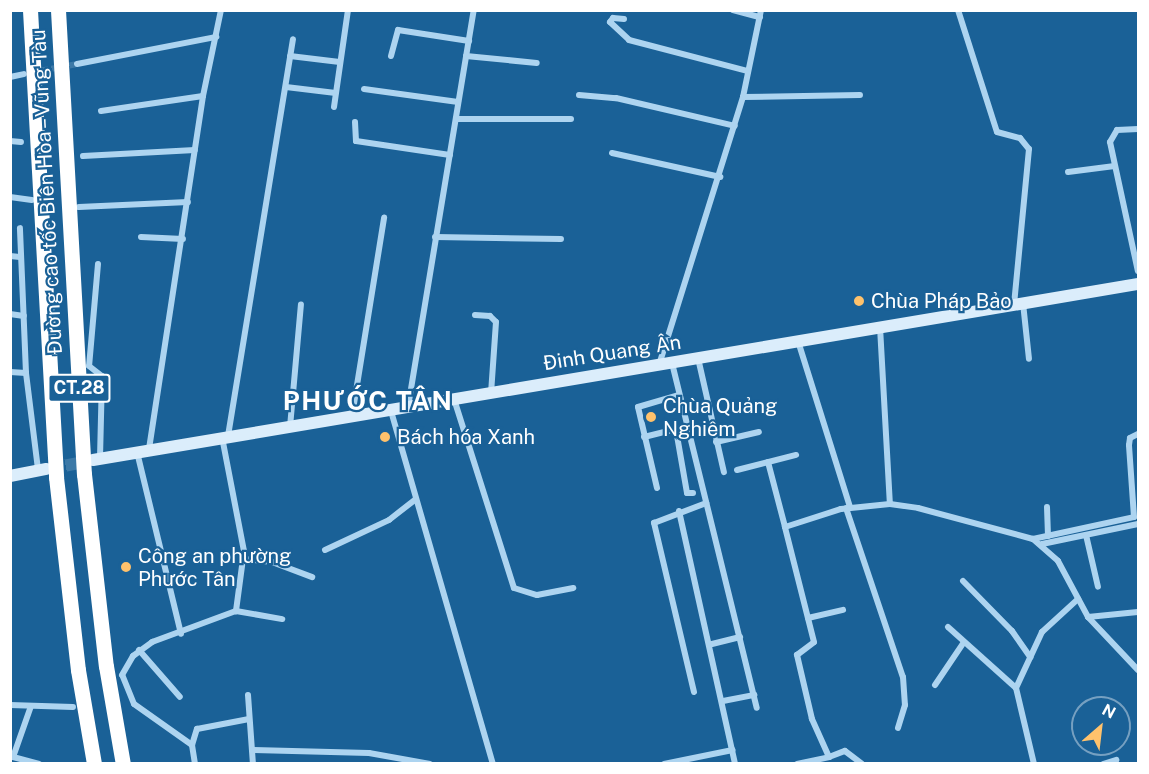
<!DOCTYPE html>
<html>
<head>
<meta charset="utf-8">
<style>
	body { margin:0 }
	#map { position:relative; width:1149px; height:774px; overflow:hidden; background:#1a6197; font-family:"Public Sans",sans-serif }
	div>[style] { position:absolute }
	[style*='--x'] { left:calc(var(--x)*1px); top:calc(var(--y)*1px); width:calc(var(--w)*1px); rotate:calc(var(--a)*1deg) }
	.street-tunnel>* { height:6px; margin-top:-3px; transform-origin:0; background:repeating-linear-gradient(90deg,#3c79a7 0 6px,transparent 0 9px) }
	.secondary-tunnel>* { height:12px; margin-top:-6px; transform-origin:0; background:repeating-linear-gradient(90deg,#3c79a7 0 12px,transparent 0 18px) }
	.street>* { height:6px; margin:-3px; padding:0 3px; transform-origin:3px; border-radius:3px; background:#add4f0 }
	.secondary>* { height:12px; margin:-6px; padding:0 6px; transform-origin:6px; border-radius:6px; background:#dbedfb }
	.highway>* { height:15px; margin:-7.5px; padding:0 7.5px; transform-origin:7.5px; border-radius:7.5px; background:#fff }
	.dots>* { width:16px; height:16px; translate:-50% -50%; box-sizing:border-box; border:3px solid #1a6197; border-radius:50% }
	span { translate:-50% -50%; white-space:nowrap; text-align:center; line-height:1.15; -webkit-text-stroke:4.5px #1a6197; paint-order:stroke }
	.shield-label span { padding:2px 4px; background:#1a6197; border:2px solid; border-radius:4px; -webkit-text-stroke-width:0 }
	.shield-label { font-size:18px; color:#fff; font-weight:700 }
	.street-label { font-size:20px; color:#fff }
	.poi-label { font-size:20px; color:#fff }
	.left { translate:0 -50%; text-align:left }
	.district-label { font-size:26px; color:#fff; font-weight:700; letter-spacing:1.5px }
	.frame { position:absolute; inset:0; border:12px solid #fff; pointer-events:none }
	.north { position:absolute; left:1071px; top:696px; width:60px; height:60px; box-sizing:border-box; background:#1a6197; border:2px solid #76a0c1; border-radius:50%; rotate:28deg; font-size:16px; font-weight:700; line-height:24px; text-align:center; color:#fff }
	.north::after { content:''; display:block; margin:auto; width:21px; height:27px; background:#ffc26c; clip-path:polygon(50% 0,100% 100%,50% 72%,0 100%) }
</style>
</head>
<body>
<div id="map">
	<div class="street-tunnel">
		<i style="--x:34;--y:72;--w:44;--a:-10.5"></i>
	</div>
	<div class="secondary-tunnel">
		<i style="--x:48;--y:469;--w:42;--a:-11"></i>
	</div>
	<div class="street">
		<i style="--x:733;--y:10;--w:28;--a:15"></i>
		<i style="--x:958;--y:10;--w:128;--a:72.3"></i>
		<i style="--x:997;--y:132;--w:24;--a:15"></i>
		<i style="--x:1020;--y:138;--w:14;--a:51"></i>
		<i style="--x:1029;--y:149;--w:156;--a:95.5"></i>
		<i style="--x:624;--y:19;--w:11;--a:-175"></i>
		<i style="--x:613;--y:18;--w:5;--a:127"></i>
		<i style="--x:610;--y:22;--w:26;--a:43"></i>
		<i style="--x:629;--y:40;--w:122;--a:14.7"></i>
		<i style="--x:290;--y:56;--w:50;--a:6.8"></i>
		<i style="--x:391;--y:56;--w:27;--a:-75"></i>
		<i style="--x:398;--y:30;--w:72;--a:8.8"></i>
		<i style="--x:466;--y:56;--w:71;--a:5.6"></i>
		<i style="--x:77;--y:64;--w:142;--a:-11"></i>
		<i style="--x:10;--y:77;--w:14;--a:-12"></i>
		<i style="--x:286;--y:87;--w:50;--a:6.8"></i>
		<i style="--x:364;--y:89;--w:95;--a:7.9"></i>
		<i style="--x:579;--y:95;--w:37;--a:5"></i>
		<i style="--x:616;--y:98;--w:122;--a:13.2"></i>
		<i style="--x:743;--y:97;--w:117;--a:-1"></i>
		<i style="--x:334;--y:107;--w:98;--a:-81.8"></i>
		<i style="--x:101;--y:111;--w:103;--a:-8.4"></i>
		<i style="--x:456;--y:119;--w:115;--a:0"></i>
		<i style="--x:355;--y:122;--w:19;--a:87"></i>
		<i style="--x:356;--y:141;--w:95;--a:8.5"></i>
		<i style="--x:1138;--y:129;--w:21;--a:177"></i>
		<i style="--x:1117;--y:130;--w:14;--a:120"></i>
		<i style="--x:1110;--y:142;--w:132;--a:77.8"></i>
		<i style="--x:10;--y:141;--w:11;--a:5"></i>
		<i style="--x:612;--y:153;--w:111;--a:12.5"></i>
		<i style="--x:83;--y:156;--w:112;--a:-3.1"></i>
		<i style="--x:1068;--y:172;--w:47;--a:-7.3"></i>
		<i style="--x:10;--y:197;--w:22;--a:8"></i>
		<i style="--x:79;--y:207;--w:109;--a:-2.6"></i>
		<i style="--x:141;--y:237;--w:42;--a:2.7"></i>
		<i style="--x:435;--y:237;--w:126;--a:0.9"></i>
		<i style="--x:10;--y:256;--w:10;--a:6"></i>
		<i style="--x:98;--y:264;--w:102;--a:95"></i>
		<i style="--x:89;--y:366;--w:16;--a:38"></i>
		<i style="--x:102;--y:376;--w:83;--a:91.4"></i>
		<i style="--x:1023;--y:303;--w:56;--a:83.9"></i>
		<i style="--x:10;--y:314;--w:14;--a:8"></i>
		<i style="--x:475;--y:315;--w:15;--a:4"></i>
		<i style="--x:490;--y:316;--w:8;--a:45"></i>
		<i style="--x:496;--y:322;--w:71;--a:94"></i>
		<i style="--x:880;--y:327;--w:177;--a:86.8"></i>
		<i style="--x:798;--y:341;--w:174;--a:72.6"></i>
		<i style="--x:698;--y:358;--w:117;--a:77.2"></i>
		<i style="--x:672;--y:363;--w:355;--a:76.2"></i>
		<i style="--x:659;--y:365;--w:281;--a:-72.6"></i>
		<i style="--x:743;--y:97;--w:89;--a:-78.3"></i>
		<i style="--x:10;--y:372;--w:16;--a:4"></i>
		<i style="--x:26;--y:373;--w:145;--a:-92.4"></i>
		<i style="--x:26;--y:373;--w:98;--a:82.9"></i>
		<i style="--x:454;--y:399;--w:198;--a:72.4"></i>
		<i style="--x:514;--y:588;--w:24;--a:17"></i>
		<i style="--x:537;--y:595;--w:37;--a:-11"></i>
		<i style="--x:408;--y:407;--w:402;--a:-80.6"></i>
		<i style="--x:391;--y:411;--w:367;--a:73.9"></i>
		<i style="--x:352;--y:416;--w:201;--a:-80.8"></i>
		<i style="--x:290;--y:427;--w:123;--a:-84.9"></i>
		<i style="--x:676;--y:430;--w:64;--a:80.1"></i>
		<i style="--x:687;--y:493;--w:6;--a:0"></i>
		<i style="--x:228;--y:436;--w:402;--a:-80.7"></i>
		<i style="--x:222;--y:437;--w:116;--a:79.1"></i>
		<i style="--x:244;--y:551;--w:61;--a:97.6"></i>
		<i style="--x:644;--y:437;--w:45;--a:-14"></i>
		<i style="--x:716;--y:442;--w:44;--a:-13.1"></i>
		<i style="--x:149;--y:449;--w:357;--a:-81.3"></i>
		<i style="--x:203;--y:96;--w:88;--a:-78.2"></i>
		<i style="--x:137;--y:452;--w:187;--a:76.4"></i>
		<i style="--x:768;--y:462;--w:67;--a:75.3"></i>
		<i style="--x:737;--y:470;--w:61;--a:-14.3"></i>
		<i style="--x:657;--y:488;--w:83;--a:-103.2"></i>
		<i style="--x:638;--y:407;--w:43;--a:-16.3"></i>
		<i style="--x:1047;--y:507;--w:29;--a:88"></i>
		<i style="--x:846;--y:508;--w:178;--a:71.4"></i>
		<i style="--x:903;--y:677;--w:28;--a:86"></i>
		<i style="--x:905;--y:705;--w:24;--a:107"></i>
		<i style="--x:679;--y:511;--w:259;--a:77.5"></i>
		<i style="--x:1086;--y:535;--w:53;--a:77"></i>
		<i style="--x:1033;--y:539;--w:103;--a:-12.3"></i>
		<i style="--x:1134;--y:517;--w:72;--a:-94"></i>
		<i style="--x:1129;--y:445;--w:7;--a:-82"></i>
		<i style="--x:1130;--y:438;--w:9;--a:-27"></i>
		<i style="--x:1042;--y:544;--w:98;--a:-11.8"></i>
		<i style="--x:325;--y:550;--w:71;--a:-25.1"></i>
		<i style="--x:389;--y:520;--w:34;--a:-38"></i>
		<i style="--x:244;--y:559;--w:28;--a:6"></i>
		<i style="--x:272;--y:562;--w:43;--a:20.6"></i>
		<i style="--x:963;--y:581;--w:70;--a:45.6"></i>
		<i style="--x:1012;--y:631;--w:32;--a:55"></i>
		<i style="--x:1088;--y:617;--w:50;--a:-5.7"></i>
		<i style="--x:808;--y:618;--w:36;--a:-13"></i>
		<i style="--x:948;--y:627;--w:91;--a:41.9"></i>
		<i style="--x:712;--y:644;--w:29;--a:-14"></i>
		<i style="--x:139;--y:650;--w:62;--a:48.9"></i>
		<i style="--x:935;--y:685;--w:52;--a:-56"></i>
		<i style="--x:694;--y:692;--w:174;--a:-103.3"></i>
		<i style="--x:654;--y:523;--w:56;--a:-21"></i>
		<i style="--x:248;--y:695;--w:69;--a:85.9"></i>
		<i style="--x:723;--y:701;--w:32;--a:-11"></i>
		<i style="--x:10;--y:705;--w:63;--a:1.8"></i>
		<i style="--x:31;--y:706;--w:54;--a:109.4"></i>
		<i style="--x:13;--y:757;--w:27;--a:15"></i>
		<i style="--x:192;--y:745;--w:71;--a:-144.7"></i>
		<i style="--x:134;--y:704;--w:31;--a:-112"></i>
		<i style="--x:122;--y:675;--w:22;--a:-60"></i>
		<i style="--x:133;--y:656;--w:24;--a:-36"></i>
		<i style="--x:152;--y:642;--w:90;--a:-20.3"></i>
		<i style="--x:236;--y:611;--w:47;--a:9.9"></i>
		<i style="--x:252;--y:750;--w:117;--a:1.5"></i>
		<i style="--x:369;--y:753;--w:62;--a:10.2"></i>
		<i style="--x:829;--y:757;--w:17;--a:-21"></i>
		<i style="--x:845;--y:751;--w:21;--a:37"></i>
		<i style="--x:195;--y:764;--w:19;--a:-99"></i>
		<i style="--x:192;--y:745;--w:17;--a:-73"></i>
		<i style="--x:197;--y:729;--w:53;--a:-10.9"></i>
		<i style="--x:664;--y:764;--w:70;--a:-11.5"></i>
		<i style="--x:797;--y:764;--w:33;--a:-12"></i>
		<i style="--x:829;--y:757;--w:42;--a:-114.1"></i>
		<i style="--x:812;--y:719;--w:66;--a:-103.2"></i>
		<i style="--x:797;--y:655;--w:21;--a:-37"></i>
		<i style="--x:814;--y:642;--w:119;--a:-104.2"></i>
		<i style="--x:785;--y:527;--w:59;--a:-17.8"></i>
		<i style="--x:841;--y:509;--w:49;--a:-5.8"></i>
		<i style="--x:890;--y:504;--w:28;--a:8"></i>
		<i style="--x:918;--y:508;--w:119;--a:15.1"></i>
		<i style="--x:1033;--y:539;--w:33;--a:41"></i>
		<i style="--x:1058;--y:561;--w:64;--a:61.8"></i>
		<i style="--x:1088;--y:617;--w:73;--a:46.7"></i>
		<i style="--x:1034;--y:764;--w:78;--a:-103.3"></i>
		<i style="--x:1016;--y:688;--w:62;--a:-65.1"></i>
		<i style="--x:1042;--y:632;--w:49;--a:-42.5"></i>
		<i style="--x:1103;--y:764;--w:14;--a:-17"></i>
	</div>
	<div class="secondary">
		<i style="--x:93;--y:460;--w:1060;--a:-9.56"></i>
		<i style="--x:10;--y:476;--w:37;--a:-11"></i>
	</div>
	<div class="highway">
		<i style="--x:30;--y:10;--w:468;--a:86.8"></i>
		<i style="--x:56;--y:477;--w:194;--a:83.5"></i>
		<i style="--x:78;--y:670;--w:95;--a:80.3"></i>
		<i style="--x:58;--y:10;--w:465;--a:86.8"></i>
		<i style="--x:84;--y:474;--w:193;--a:83.5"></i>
		<i style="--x:106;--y:666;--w:99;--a:80.2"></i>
	</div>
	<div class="dots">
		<i style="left:859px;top:301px;background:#ffc26c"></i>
		<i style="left:651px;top:417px;background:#ffc26c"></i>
		<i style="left:385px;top:437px;background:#ffc26c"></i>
		<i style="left:126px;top:567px;background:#ffc26c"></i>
	</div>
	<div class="shield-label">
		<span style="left:79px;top:388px">CT.28</span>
	</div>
	<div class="street-label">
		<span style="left:47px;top:192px;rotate:-93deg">Đường cao tốc Biên Hòa – Vũng Tàu</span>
		<span style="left:612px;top:353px;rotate:-9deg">Đinh Quang Ân</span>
	</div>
	<div class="poi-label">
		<span class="left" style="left:871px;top:301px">Chùa Pháp Bảo</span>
		<span class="left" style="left:663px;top:418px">Chùa Quảng<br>Nghiêm</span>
		<span class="left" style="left:397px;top:437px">Bách hóa Xanh</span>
		<span class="left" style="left:138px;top:568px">Công an phường<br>Phước Tân</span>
	</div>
	<div class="district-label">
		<span style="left:368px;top:401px">PHƯỚC TÂN</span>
	</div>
	<div class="frame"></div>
	<div class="north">N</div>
</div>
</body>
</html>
